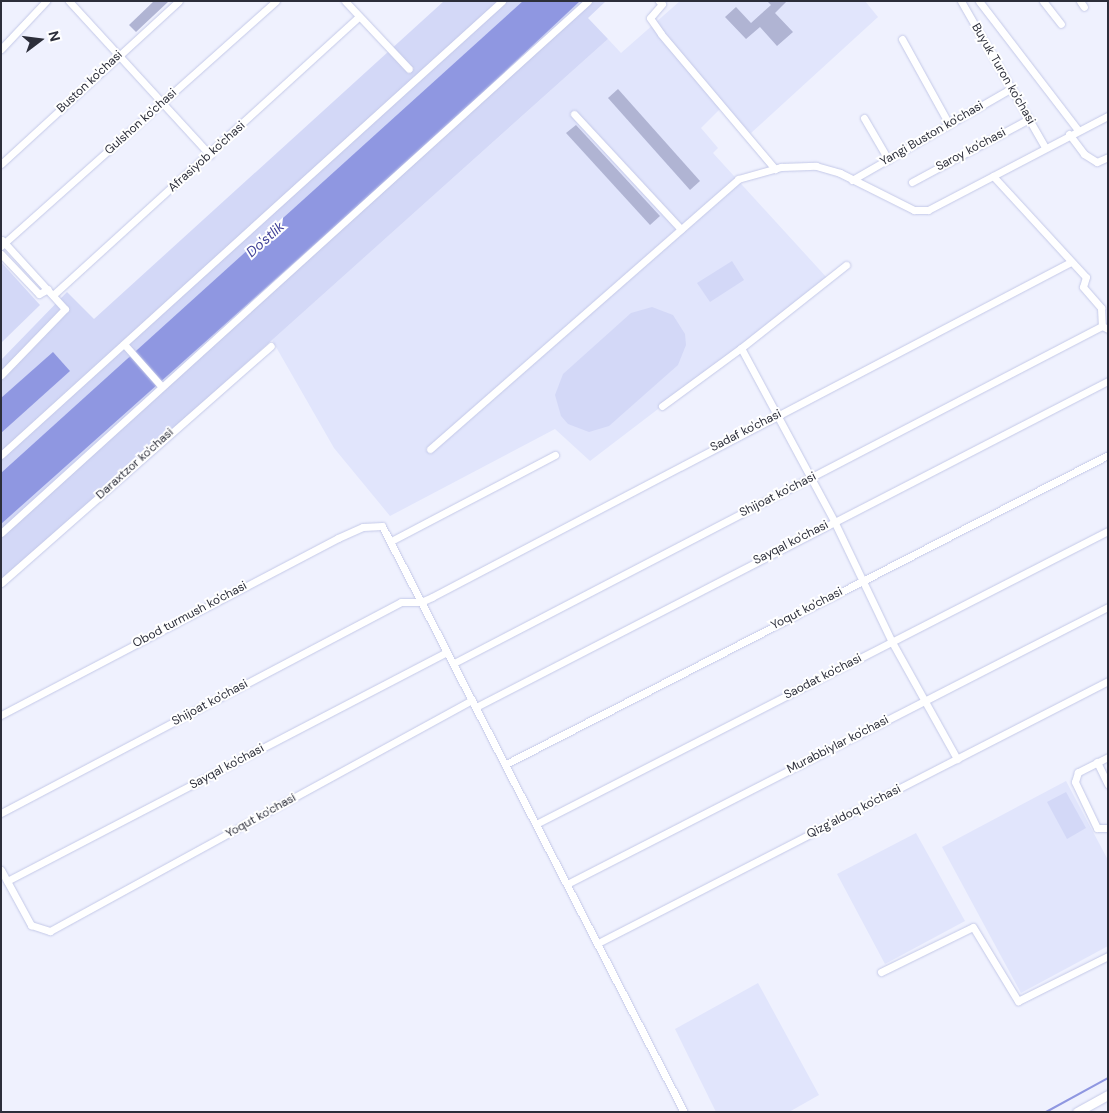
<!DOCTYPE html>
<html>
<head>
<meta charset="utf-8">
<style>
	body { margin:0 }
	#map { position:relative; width:1109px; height:1113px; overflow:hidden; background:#eff1fe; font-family:"DM Sans",sans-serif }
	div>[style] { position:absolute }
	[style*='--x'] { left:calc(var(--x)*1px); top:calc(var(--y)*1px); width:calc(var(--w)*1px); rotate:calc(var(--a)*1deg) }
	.built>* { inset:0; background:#e1e5fc }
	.green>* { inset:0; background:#d3d8f7 }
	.water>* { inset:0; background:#8f97e1 }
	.stream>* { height:2px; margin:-1px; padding:0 1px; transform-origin:1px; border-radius:1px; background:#8f97e1 }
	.building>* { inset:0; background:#b0b4d3 }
	.roads { filter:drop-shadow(0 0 1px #c4c9e8) drop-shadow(0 0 1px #c4c9e8) }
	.minor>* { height:7px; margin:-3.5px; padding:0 3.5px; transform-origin:3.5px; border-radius:3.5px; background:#fff }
	.major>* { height:9px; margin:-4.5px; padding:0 4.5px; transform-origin:4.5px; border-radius:4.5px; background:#fff }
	span { translate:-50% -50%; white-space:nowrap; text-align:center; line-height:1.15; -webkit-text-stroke:4px #fff; paint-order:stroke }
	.street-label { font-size:12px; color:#2c2e3a }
	.water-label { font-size:14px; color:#414298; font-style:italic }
	.frame { position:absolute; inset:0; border:2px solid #2c2e3a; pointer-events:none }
	.north { position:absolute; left:15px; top:15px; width:50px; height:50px; -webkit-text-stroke:4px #fff; paint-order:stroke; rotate:75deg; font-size:14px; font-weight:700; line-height:20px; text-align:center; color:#2c2e3a }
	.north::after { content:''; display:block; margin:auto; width:18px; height:22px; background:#2c2e3a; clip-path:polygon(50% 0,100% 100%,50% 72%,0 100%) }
</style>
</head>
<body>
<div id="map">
	<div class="built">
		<i style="clip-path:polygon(680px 1px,865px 1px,878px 17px,751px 133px,723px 106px,701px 128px,718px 148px,713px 153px,828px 279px,590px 461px,555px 429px,390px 516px,334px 448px,272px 340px,608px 39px,621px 53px)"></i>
		<i style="clip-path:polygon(1066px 781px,1108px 860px,1108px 946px,1021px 993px,942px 847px)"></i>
		<i style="clip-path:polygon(916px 833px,965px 921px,885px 964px,837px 874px)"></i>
		<i style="clip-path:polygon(758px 983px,819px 1095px,789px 1112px,716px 1112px,675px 1029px)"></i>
	</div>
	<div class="green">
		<i style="clip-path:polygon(444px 1px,606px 1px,588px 18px,608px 39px,1px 583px,1px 360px,67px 292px,94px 319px)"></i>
		<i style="clip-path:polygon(732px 261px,744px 280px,710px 302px,697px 283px)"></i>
		<i style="clip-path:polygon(1px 262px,40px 305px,1px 343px)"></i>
		<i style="clip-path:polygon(652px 307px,673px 315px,685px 334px,686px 345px,678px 365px,609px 426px,589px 432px,568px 424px,561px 416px,555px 395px,563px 374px,631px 313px)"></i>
		<i style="clip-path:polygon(1066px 792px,1086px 828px,1067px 839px,1047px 802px)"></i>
	</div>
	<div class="water">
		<i style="clip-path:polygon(523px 1px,580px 1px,442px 131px,1px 524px,1px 473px)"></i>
		<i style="clip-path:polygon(53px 352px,70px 371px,1px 433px,1px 398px)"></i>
	</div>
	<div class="stream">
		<i style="--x:1046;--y:1112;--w:71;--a:-28.7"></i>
	</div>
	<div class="building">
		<i style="clip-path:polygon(154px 1px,169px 1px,136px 32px,129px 25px)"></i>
		<i style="clip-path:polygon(767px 1px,787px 1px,775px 13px,793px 32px,777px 46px,760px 27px,746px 39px,725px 17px,736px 7px,751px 23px,771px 5px)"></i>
		<i style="clip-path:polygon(618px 89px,700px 181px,690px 190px,608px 98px)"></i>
		<i style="clip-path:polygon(576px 125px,660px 216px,650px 225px,566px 133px)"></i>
	</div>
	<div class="roads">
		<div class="minor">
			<i style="--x:69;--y:1;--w:209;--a:47.5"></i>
			<i style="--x:345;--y:1;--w:93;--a:46.7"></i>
			<i style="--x:659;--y:1;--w:4;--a:45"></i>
			<i style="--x:662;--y:4;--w:18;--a:131"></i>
			<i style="--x:650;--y:18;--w:19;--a:55"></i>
			<i style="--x:661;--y:34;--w:177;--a:49.8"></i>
			<i style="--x:961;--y:1;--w:168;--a:60.1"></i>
			<i style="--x:979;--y:1;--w:163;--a:52.5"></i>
			<i style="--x:1043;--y:1;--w:29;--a:52"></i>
			<i style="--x:1080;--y:1;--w:7;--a:56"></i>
			<i style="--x:902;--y:39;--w:97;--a:61.1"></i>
			<i style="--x:1;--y:49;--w:66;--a:-46.8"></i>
			<i style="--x:574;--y:114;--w:157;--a:47.1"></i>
			<i style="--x:864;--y:118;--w:48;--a:59.7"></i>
			<i style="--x:1069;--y:134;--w:25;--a:53"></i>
			<i style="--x:1084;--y:154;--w:15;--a:32"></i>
			<i style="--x:1097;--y:162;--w:12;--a:-24"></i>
			<i style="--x:1;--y:164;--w:241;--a:-42.5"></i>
			<i style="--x:993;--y:176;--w:137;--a:47.4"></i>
			<i style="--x:1086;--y:277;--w:10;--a:107"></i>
			<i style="--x:1083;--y:287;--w:28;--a:49"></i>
			<i style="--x:1101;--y:308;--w:18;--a:87"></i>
			<i style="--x:1102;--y:326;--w:7;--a:27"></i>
			<i style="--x:852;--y:180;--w:185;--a:-29.9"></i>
			<i style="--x:912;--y:182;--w:133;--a:-28.3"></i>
			<i style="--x:1;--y:246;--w:368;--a:-41.7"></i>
			<i style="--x:1;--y:254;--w:55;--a:46.5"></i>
			<i style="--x:39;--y:294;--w:10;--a:-29"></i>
			<i style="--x:53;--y:295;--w:413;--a:-42.3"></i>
			<i style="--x:124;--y:344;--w:57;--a:48.5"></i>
			<i style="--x:741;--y:348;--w:134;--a:-38.3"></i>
			<i style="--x:1;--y:375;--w:92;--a:-45.9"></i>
			<i style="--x:65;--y:309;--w:93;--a:-132.4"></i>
			<i style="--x:662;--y:406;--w:98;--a:-36.3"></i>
			<i style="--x:741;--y:348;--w:196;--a:61.7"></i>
			<i style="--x:834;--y:521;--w:134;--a:64.4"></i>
			<i style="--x:892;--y:642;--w:134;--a:60.9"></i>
			<i style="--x:430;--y:449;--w:410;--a:-41.2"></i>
			<i style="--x:738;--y:179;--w:45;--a:-15.6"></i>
			<i style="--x:781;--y:167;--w:35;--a:-2"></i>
			<i style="--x:816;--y:166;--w:25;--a:16"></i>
			<i style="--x:840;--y:173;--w:83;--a:26.6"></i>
			<i style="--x:914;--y:210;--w:14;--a:0"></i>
			<i style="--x:928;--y:210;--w:203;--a:-27.6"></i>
			<i style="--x:1;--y:455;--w:676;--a:-42.18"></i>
			<i style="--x:1;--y:533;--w:792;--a:-42.19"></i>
			<i style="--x:393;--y:540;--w:183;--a:-27.7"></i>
			<i style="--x:1;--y:583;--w:359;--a:-41.3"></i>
			<i style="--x:454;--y:663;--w:730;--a:-27.48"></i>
			<i style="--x:476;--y:707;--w:711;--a:-27.29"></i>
			<i style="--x:1;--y:715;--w:381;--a:-27.7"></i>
			<i style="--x:338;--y:538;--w:27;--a:-24"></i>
			<i style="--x:363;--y:527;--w:19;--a:-3"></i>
			<i style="--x:382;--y:526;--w:659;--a:62.74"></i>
			<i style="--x:1108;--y:757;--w:34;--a:153"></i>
			<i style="--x:1078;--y:772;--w:10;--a:107"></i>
			<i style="--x:1075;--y:782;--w:51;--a:64.4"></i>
			<i style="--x:1097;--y:828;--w:11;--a:0"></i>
			<i style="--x:1097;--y:762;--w:25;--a:64"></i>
			<i style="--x:506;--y:764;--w:677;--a:-27.17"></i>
			<i style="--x:1;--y:813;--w:452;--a:-27.8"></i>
			<i style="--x:401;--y:602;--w:20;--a:0"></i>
			<i style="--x:421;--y:602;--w:12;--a:-24"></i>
			<i style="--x:432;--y:597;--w:721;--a:-27.67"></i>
			<i style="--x:538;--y:823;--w:640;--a:-27.13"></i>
			<i style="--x:1;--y:870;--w:63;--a:61.4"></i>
			<i style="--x:31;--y:925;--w:20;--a:18"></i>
			<i style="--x:50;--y:931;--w:481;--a:-28.7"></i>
			<i style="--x:7;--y:881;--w:495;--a:-27.5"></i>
			<i style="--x:569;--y:883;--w:606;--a:-27.12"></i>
			<i style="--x:600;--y:942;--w:571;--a:-27.19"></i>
			<i style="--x:881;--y:972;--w:102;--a:-26.1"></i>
			<i style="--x:973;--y:927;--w:87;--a:58.7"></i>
			<i style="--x:1018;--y:1001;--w:101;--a:-26.6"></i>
		</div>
		<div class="major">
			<i style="--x:1077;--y:1112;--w:35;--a:-29"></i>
		</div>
	</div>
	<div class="street-label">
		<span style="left:1003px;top:74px;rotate:60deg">Buyuk Turon ko'chasi</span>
		<span style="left:90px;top:82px;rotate:-43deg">Buston ko'chasi</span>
		<span style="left:141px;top:122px;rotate:-42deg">Gulshon ko'chasi</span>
		<span style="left:932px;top:134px;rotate:-30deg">Yangi Buston ko'chasi</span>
		<span style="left:971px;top:150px;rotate:-28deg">Saroy ko'chasi</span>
		<span style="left:207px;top:157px;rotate:-42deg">Afrasiyob ko'chasi</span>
		<span style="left:746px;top:431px;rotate:-27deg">Sadaf ko'chasi</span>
		<span style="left:135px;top:464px;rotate:-42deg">Daraxtzor ko'chasi</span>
		<span style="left:778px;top:495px;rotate:-27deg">Shijoat ko'chasi</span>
		<span style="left:791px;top:543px;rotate:-27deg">Sayqal ko'chasi</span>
		<span style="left:807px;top:609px;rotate:-27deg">Yoqut ko'chasi</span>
		<span style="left:190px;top:615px;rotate:-28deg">Obod turmush ko'chasi</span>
		<span style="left:823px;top:677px;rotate:-27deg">Saodat ko'chasi</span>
		<span style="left:210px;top:703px;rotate:-28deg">Shijoat ko'chasi</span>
		<span style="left:838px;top:745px;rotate:-27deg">Murabbiylar ko'chasi</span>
		<span style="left:227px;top:767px;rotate:-28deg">Sayqal ko'chasi</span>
		<span style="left:854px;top:812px;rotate:-27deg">Qizg'aldoq ko'chasi</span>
		<span style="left:261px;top:816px;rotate:-29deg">Yoqut ko'chasi</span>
	</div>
	<div class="water-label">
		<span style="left:265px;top:239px;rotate:-42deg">Do'stlik</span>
	</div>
	<div class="frame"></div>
	<div class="north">N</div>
</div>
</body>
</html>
